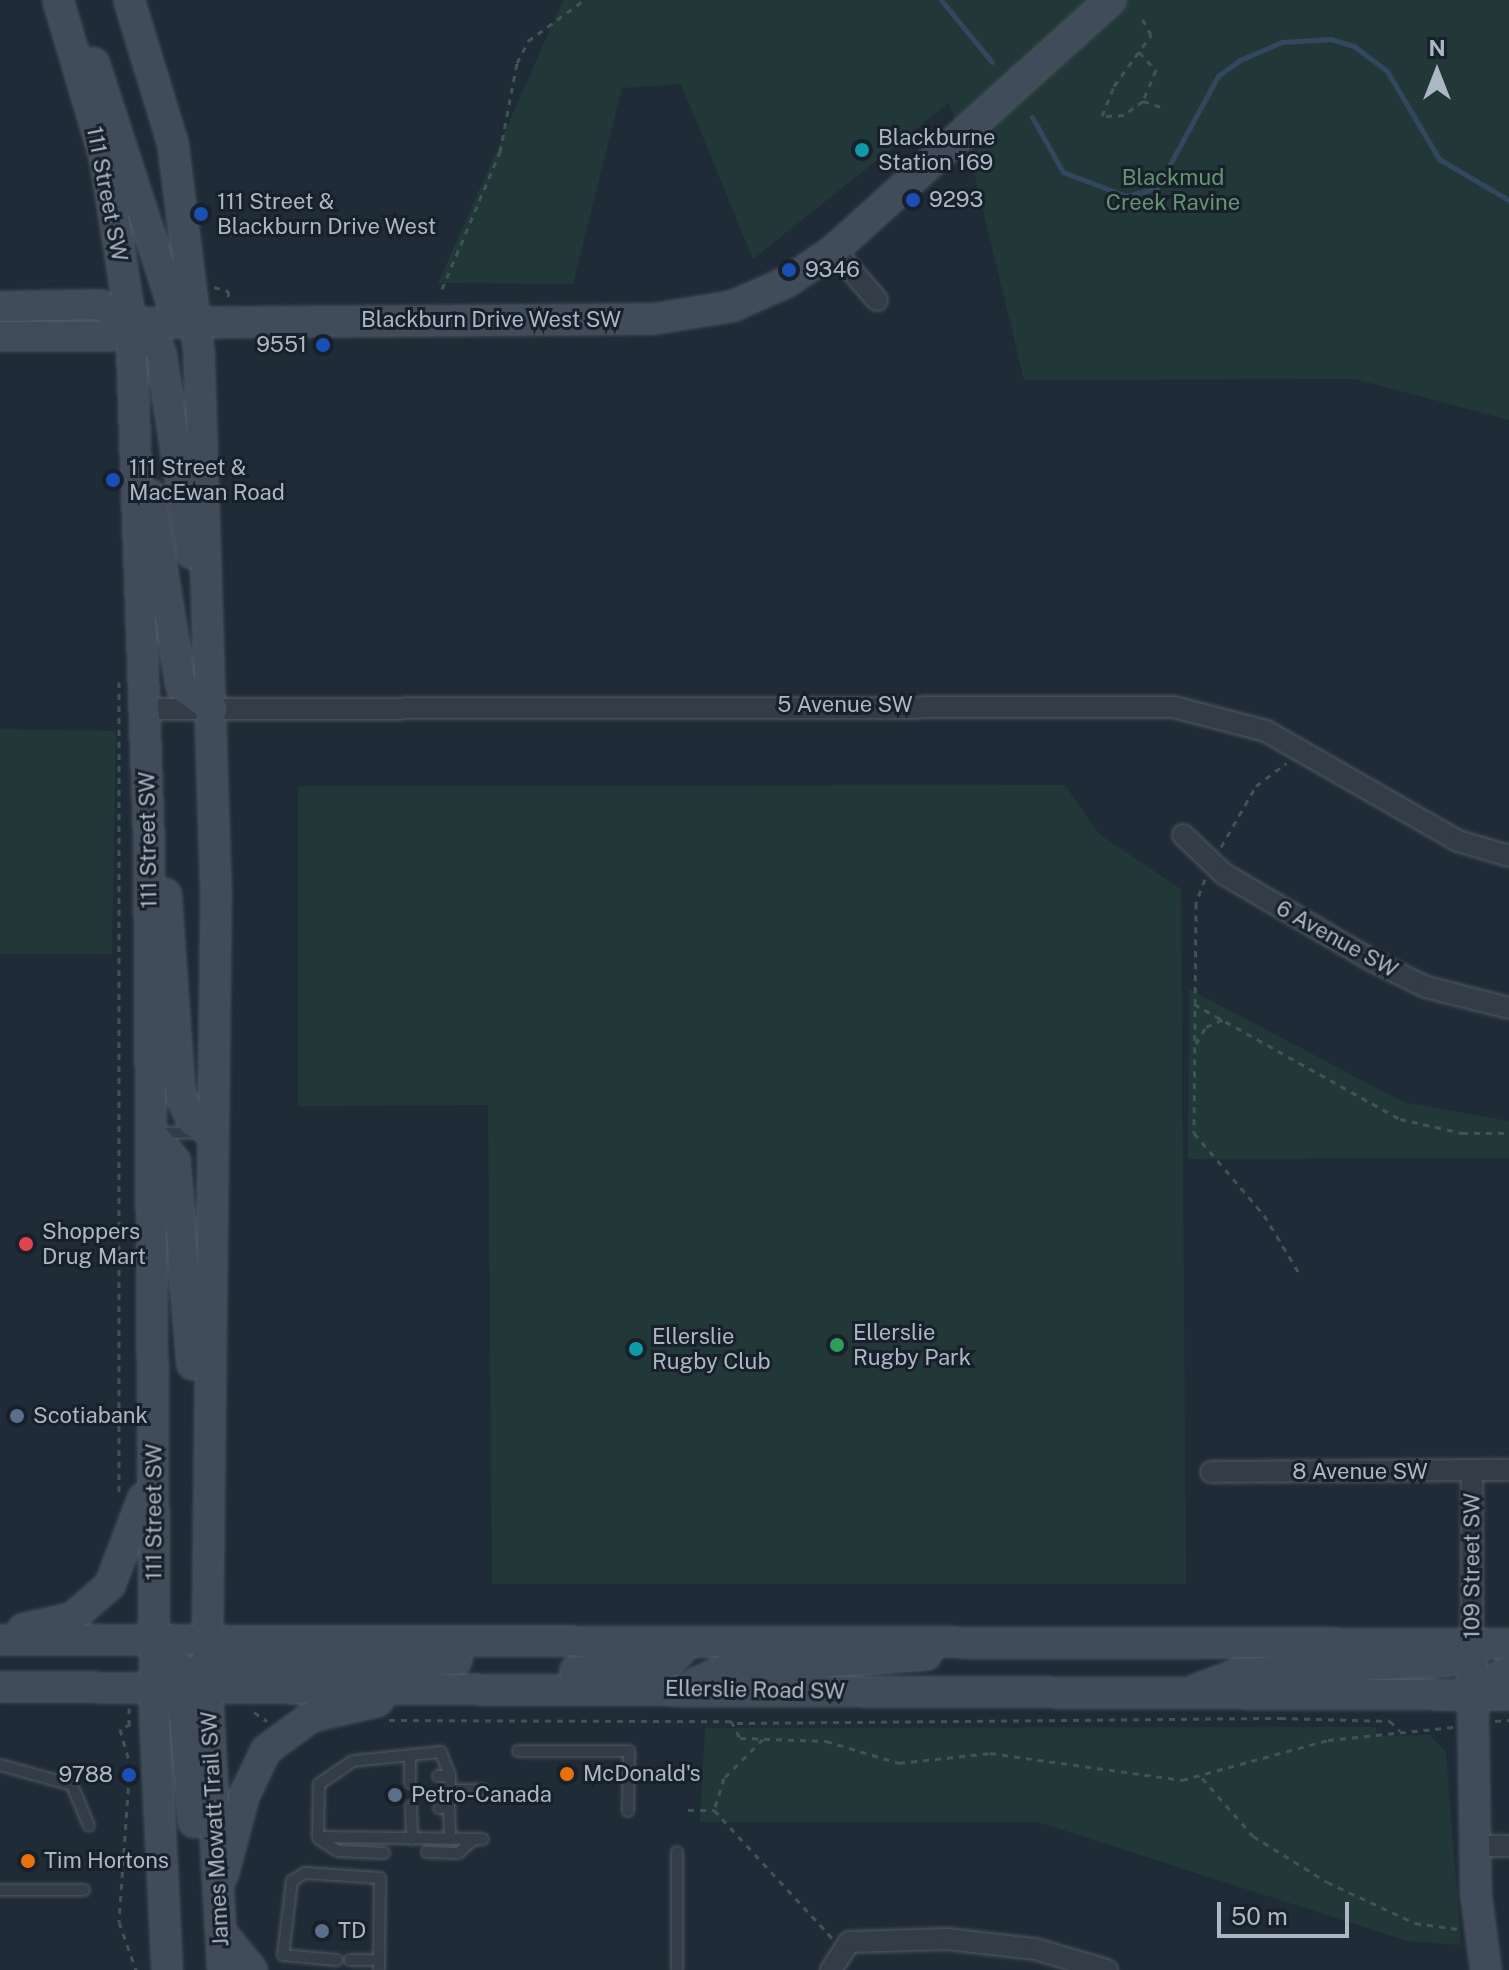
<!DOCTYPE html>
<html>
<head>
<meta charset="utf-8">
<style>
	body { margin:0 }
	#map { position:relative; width:1509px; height:1970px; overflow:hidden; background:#1f2b36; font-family:"Public Sans",sans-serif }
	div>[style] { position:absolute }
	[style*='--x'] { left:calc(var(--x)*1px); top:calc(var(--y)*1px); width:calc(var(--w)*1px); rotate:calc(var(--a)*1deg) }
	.green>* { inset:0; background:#223838 }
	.stream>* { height:5px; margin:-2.5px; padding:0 2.5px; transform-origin:2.5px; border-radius:2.5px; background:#33485e }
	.path>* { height:3px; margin-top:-1.5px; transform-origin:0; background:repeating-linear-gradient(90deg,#3f5455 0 6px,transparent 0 12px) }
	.roads { filter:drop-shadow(0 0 2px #505a65) drop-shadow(0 0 2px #505a65) }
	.lane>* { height:10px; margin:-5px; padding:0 5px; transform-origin:5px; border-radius:5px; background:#333c47 }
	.street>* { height:20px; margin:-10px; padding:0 10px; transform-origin:10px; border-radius:10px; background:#333c47 }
	.secondary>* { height:28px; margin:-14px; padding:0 14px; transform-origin:14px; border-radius:14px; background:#414c5a }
	.dots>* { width:22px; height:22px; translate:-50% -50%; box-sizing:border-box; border:4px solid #18212b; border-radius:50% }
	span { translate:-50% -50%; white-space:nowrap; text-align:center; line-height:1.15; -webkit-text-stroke:6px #18212b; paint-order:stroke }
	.poi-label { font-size:22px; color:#adb7c4 }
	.left { translate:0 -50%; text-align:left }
	.right { translate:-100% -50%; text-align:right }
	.park-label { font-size:22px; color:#65946c }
	.street-label { font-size:22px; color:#adb7c4 }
	.north { position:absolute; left:1397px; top:32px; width:80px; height:80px; -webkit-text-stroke:6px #18212b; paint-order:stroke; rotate:0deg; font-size:22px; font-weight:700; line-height:32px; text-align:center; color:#adb7c4 }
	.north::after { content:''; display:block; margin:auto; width:28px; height:36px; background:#adb7c4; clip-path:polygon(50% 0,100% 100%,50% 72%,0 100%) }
	.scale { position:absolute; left:1217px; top:1902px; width:132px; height:36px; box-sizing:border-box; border:4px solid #adb7c4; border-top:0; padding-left:10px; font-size:24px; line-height:28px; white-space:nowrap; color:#adb7c4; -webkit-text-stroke:6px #18212b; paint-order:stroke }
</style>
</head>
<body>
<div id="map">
	<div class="green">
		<i style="clip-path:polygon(563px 0,1509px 0,1509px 420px,1355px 379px,1024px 380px,972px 165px,949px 103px,753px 259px,681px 84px,622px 88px,573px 284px,438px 283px)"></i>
		<i style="clip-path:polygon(0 729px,116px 731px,112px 954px,0 954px)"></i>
		<i style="clip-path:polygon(1065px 785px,1099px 834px,1181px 889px,1186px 1584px,492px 1584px,488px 1105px,298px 1106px,298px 786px)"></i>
		<i style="clip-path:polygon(1189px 989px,1403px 1102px,1509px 1121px,1509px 1158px,1188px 1159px)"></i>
		<i style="clip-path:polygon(1376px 1727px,1377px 1736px,1429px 1735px,1446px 1752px,1461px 1945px,1407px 1941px,1038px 1822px,700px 1822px,705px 1728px)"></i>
	</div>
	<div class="stream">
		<i style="--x:941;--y:0;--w:80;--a:50.6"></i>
		<i style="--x:1032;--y:117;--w:63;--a:60.6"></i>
		<i style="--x:1063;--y:172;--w:67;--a:20.9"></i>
		<i style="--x:1126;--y:196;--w:32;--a:-14"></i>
		<i style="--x:1157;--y:188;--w:128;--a:-61.4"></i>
		<i style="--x:1218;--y:76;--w:27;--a:-36"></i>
		<i style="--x:1240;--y:60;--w:46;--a:-23.2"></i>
		<i style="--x:1282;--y:42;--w:49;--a:-3.5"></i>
		<i style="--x:1331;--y:39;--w:24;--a:17"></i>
		<i style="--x:1354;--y:46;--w:41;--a:37.1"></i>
		<i style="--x:1387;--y:71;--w:102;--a:59.4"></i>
		<i style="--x:1439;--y:159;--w:81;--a:30.4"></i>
	</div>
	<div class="path">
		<i style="--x:1139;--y:52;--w:25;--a:47"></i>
		<i style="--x:1156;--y:70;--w:34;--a:113"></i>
		<i style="--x:1143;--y:101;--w:24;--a:144"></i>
		<i style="--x:1124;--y:115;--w:22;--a:177"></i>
		<i style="--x:1102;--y:116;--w:32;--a:-68"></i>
		<i style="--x:1114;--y:86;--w:63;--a:-54"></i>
		<i style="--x:1151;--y:35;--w:24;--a:-118"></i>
		<i style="--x:1143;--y:101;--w:20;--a:18"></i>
		<i style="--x:214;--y:287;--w:15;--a:16"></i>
		<i style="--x:228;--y:291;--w:9;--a:84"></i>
		<i style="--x:442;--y:289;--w:149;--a:-67.1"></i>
		<i style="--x:500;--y:152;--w:91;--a:-79.2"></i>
		<i style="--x:517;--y:63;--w:25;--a:-63"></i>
		<i style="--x:528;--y:41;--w:69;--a:-36.2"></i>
		<i style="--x:119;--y:682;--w:812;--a:90"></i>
		<i style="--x:1221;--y:847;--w:70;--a:-60.2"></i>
		<i style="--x:1256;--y:786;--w:38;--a:-37"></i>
		<i style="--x:1205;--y:879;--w:26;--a:111"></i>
		<i style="--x:1196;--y:903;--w:230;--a:90.5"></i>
		<i style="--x:1194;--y:1133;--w:108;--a:49.5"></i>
		<i style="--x:1264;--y:1215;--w:68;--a:58.9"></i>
		<i style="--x:1194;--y:1004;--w:236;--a:29.2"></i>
		<i style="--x:1400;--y:1119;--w:64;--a:12.7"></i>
		<i style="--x:1462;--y:1133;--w:47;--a:0"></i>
		<i style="--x:1196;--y:1044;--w:20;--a:-60"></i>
		<i style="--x:1206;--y:1027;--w:20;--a:-24"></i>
		<i style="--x:129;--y:1708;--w:16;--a:90"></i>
		<i style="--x:254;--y:1712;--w:16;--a:35"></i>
		<i style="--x:389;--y:1720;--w:342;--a:0.2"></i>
		<i style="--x:731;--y:1721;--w:19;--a:62"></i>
		<i style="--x:740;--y:1738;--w:86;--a:2"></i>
		<i style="--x:826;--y:1741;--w:76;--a:16.8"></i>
		<i style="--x:899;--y:1763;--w:92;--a:-6.3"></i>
		<i style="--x:990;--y:1753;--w:194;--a:8"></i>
		<i style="--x:1182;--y:1780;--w:151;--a:-15.3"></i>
		<i style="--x:1328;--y:1740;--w:126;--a:-5.9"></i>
		<i style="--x:1495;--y:1721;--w:14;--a:-4"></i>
		<i style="--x:737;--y:1723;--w:543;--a:-0.53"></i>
		<i style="--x:1280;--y:1718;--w:110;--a:1.6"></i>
		<i style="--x:1390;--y:1721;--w:14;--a:45"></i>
		<i style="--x:131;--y:1724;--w:12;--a:156"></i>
		<i style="--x:120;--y:1729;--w:36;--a:74"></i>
		<i style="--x:130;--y:1764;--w:158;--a:94"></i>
		<i style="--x:119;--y:1922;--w:51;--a:70.5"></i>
		<i style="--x:763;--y:1739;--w:55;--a:135"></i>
		<i style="--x:724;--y:1778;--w:34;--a:107"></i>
		<i style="--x:714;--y:1810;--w:174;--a:47.3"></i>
		<i style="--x:1202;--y:1778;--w:77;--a:48.7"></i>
		<i style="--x:1253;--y:1836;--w:87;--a:31.9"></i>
		<i style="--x:1327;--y:1882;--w:97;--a:25"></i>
		<i style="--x:1415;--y:1923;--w:43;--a:7.9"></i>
		<i style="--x:688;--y:1810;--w:26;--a:0"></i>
	</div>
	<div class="roads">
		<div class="lane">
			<i style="--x:157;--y:1133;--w:39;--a:-1"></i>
			<i style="--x:518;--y:1751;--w:111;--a:0"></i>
			<i style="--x:629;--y:1751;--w:60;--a:91"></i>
			<i style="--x:0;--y:1765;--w:75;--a:15.5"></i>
			<i style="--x:72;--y:1785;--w:44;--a:67.5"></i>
			<i style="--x:438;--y:1776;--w:12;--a:0"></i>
			<i style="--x:450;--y:1776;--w:31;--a:92"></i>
			<i style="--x:449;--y:1807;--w:10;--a:174"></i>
			<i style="--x:450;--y:1776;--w:26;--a:-111"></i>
			<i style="--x:441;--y:1752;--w:88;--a:174.2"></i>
			<i style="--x:353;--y:1761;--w:41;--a:145.9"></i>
			<i style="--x:319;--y:1784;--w:53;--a:91.1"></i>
			<i style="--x:318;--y:1837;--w:165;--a:0.7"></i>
			<i style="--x:410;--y:1783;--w:23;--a:-90"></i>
			<i style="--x:449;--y:1790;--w:34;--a:0"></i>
			<i style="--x:411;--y:1806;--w:33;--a:88"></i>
			<i style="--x:449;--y:1807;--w:32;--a:88"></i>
			<i style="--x:319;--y:1839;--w:22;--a:32"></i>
			<i style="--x:338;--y:1851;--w:46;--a:2.5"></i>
			<i style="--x:427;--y:1852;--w:31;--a:2"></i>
			<i style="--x:458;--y:1853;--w:21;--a:-41"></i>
			<i style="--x:677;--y:1852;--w:118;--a:90"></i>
			<i style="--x:0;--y:1890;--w:84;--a:0"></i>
			<i style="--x:337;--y:1960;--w:54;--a:-174.7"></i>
			<i style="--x:283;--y:1955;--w:75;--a:-83.1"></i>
			<i style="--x:292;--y:1881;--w:15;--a:-32"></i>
			<i style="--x:305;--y:1873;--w:75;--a:3.8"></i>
			<i style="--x:380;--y:1878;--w:92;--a:90.6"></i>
			<i style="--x:350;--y:1960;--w:29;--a:0"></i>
		</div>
		<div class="street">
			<i style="--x:834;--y:250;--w:66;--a:49.3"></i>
			<i style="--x:145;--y:709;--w:1029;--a:-0.11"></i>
			<i style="--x:1174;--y:707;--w:95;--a:14.6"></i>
			<i style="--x:1266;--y:731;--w:221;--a:29.8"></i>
			<i style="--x:1458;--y:841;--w:53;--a:16.4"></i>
			<i style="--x:1183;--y:835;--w:57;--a:43.6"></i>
			<i style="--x:1224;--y:874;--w:173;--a:30.3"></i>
			<i style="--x:1373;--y:961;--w:59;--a:26.1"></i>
			<i style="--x:1426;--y:987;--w:86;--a:14.2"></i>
			<i style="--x:1211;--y:1472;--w:298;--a:-0.4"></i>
			<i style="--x:1472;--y:1644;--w:171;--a:-90"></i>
			<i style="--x:1475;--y:1846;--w:34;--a:0"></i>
			<i style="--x:831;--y:1970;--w:33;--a:-57"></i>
			<i style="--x:849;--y:1942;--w:98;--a:-1.8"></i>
			<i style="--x:947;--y:1939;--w:89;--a:6.5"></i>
			<i style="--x:1035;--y:1949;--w:75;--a:16.3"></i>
		</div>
		<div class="secondary">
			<i style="--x:58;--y:0;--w:166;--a:73.5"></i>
			<i style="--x:105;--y:159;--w:166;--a:81"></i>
			<i style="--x:131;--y:323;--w:519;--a:88.01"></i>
			<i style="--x:149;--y:842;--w:879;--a:89.61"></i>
			<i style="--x:155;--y:1721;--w:249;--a:87.2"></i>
			<i style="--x:129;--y:0;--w:151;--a:73"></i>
			<i style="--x:173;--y:144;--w:211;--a:82.9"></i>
			<i style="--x:199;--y:353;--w:542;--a:88.2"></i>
			<i style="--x:216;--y:895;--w:792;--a:90.65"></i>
			<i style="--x:207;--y:1687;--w:283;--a:86.8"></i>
			<i style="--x:94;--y:63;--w:272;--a:72"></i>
			<i style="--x:0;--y:307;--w:100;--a:-1.1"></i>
			<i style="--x:100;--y:305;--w:36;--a:30"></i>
			<i style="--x:148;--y:323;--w:34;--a:67"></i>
			<i style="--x:161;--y:354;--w:202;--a:81.2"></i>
			<i style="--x:0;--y:336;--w:108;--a:0"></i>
			<i style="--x:108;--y:336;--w:42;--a:-18"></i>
			<i style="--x:148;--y:323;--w:506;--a:-0.45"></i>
			<i style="--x:654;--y:319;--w:80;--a:-9.3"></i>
			<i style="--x:733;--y:306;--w:59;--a:-24"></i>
			<i style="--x:787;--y:282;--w:57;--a:-34.2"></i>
			<i style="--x:834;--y:250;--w:373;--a:-42.1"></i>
			<i style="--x:150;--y:494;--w:194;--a:80.8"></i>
			<i style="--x:181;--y:686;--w:39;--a:36"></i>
			<i style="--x:166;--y:894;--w:200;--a:86"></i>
			<i style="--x:180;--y:1094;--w:30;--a:66"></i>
			<i style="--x:192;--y:1121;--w:21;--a:29"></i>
			<i style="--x:151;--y:1133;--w:37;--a:49"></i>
			<i style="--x:175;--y:1161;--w:204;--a:85.2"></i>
			<i style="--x:23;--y:1629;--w:50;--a:-12.7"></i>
			<i style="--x:72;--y:1618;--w:50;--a:-41"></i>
			<i style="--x:110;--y:1585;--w:93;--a:-69.2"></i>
			<i style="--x:0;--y:1640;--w:1509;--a:0.15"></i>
			<i style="--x:155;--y:1641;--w:29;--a:46"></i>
			<i style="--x:175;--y:1662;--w:27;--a:77"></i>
			<i style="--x:181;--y:1688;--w:135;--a:84.5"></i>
			<i style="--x:1472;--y:1644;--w:251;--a:89.1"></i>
			<i style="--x:1476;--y:1895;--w:76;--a:82.4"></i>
			<i style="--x:199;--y:1669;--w:258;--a:-2"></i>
			<i style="--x:575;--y:1671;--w:95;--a:-5.4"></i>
			<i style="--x:670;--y:1662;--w:26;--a:-47"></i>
			<i style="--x:696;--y:1683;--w:31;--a:-25"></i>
			<i style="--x:724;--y:1670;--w:203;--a:-4.2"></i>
			<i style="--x:0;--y:1687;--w:1509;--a:0.3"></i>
			<i style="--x:1195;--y:1690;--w:49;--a:-20.3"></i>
			<i style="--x:1241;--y:1673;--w:209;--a:-3.3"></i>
			<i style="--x:1474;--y:1695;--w:43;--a:-35.5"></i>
			<i style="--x:223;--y:1875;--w:82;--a:-75.1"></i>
			<i style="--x:244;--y:1796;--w:51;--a:-64.4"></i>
			<i style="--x:266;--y:1750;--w:56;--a:-36.3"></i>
			<i style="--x:311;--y:1717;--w:69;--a:-13.4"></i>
			<i style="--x:221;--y:1932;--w:49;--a:50.8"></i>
		</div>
	</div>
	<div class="dots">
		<i style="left:862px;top:150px;background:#0f9aa8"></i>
		<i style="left:913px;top:200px;background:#1a4fb4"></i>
		<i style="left:201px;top:214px;background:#1a4fb4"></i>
		<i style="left:789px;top:270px;background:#1a4fb4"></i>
		<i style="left:323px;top:345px;background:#1a4fb4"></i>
		<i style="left:113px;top:480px;background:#1a4fb4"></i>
		<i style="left:26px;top:1244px;background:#e0444e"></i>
		<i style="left:837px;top:1345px;background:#2e9e5b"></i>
		<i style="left:636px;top:1349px;background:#0f9aa8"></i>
		<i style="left:17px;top:1416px;background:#5c6f8a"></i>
		<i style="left:567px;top:1774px;background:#e8710a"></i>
		<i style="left:129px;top:1775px;background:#1a4fb4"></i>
		<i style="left:395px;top:1795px;background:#5c6f8a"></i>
		<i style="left:28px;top:1861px;background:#e8710a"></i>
		<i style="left:322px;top:1931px;background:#5c6f8a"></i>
	</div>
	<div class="poi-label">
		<span class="left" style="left:878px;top:150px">Blackburne<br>Station 169</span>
		<span class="left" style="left:929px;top:200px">9293</span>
		<span class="left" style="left:217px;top:214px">111 Street &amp;<br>Blackburn Drive West</span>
		<span class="left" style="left:805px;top:270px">9346</span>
		<span class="right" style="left:307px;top:345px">9551</span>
		<span class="left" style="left:129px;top:480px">111 Street &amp;<br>MacEwan Road</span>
		<span class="left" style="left:42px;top:1244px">Shoppers<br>Drug Mart</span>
		<span class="left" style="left:853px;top:1345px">Ellerslie<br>Rugby Park</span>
		<span class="left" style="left:652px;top:1349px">Ellerslie<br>Rugby Club</span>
		<span class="left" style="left:33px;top:1416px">Scotiabank</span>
		<span class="left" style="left:583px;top:1774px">McDonald's</span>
		<span class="right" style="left:113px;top:1775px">9788</span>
		<span class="left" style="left:411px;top:1795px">Petro-Canada</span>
		<span class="left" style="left:44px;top:1861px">Tim Hortons</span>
		<span class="left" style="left:338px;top:1931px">TD</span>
	</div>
	<div class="park-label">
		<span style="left:1173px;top:190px">Blackmud<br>Creek Ravine</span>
	</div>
	<div class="street-label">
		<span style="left:107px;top:194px;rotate:79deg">111 Street SW</span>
		<span style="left:491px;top:320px">Blackburn Drive West SW</span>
		<span style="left:845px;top:705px">5 Avenue SW</span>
		<span style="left:148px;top:840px;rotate:-91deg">111 Street SW</span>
		<span style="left:1337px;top:939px;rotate:29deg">6 Avenue SW</span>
		<span style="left:1360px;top:1472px">8 Avenue SW</span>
		<span style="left:154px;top:1512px;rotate:-90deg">111 Street SW</span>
		<span style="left:1472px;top:1566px;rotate:-90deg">109 Street SW</span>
		<span style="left:755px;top:1690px;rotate:1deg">Ellerslie Road SW</span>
		<span style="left:215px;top:1829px;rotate:-93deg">James Mowatt Trail SW</span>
	</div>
	<div class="north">N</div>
	<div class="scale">50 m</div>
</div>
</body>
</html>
